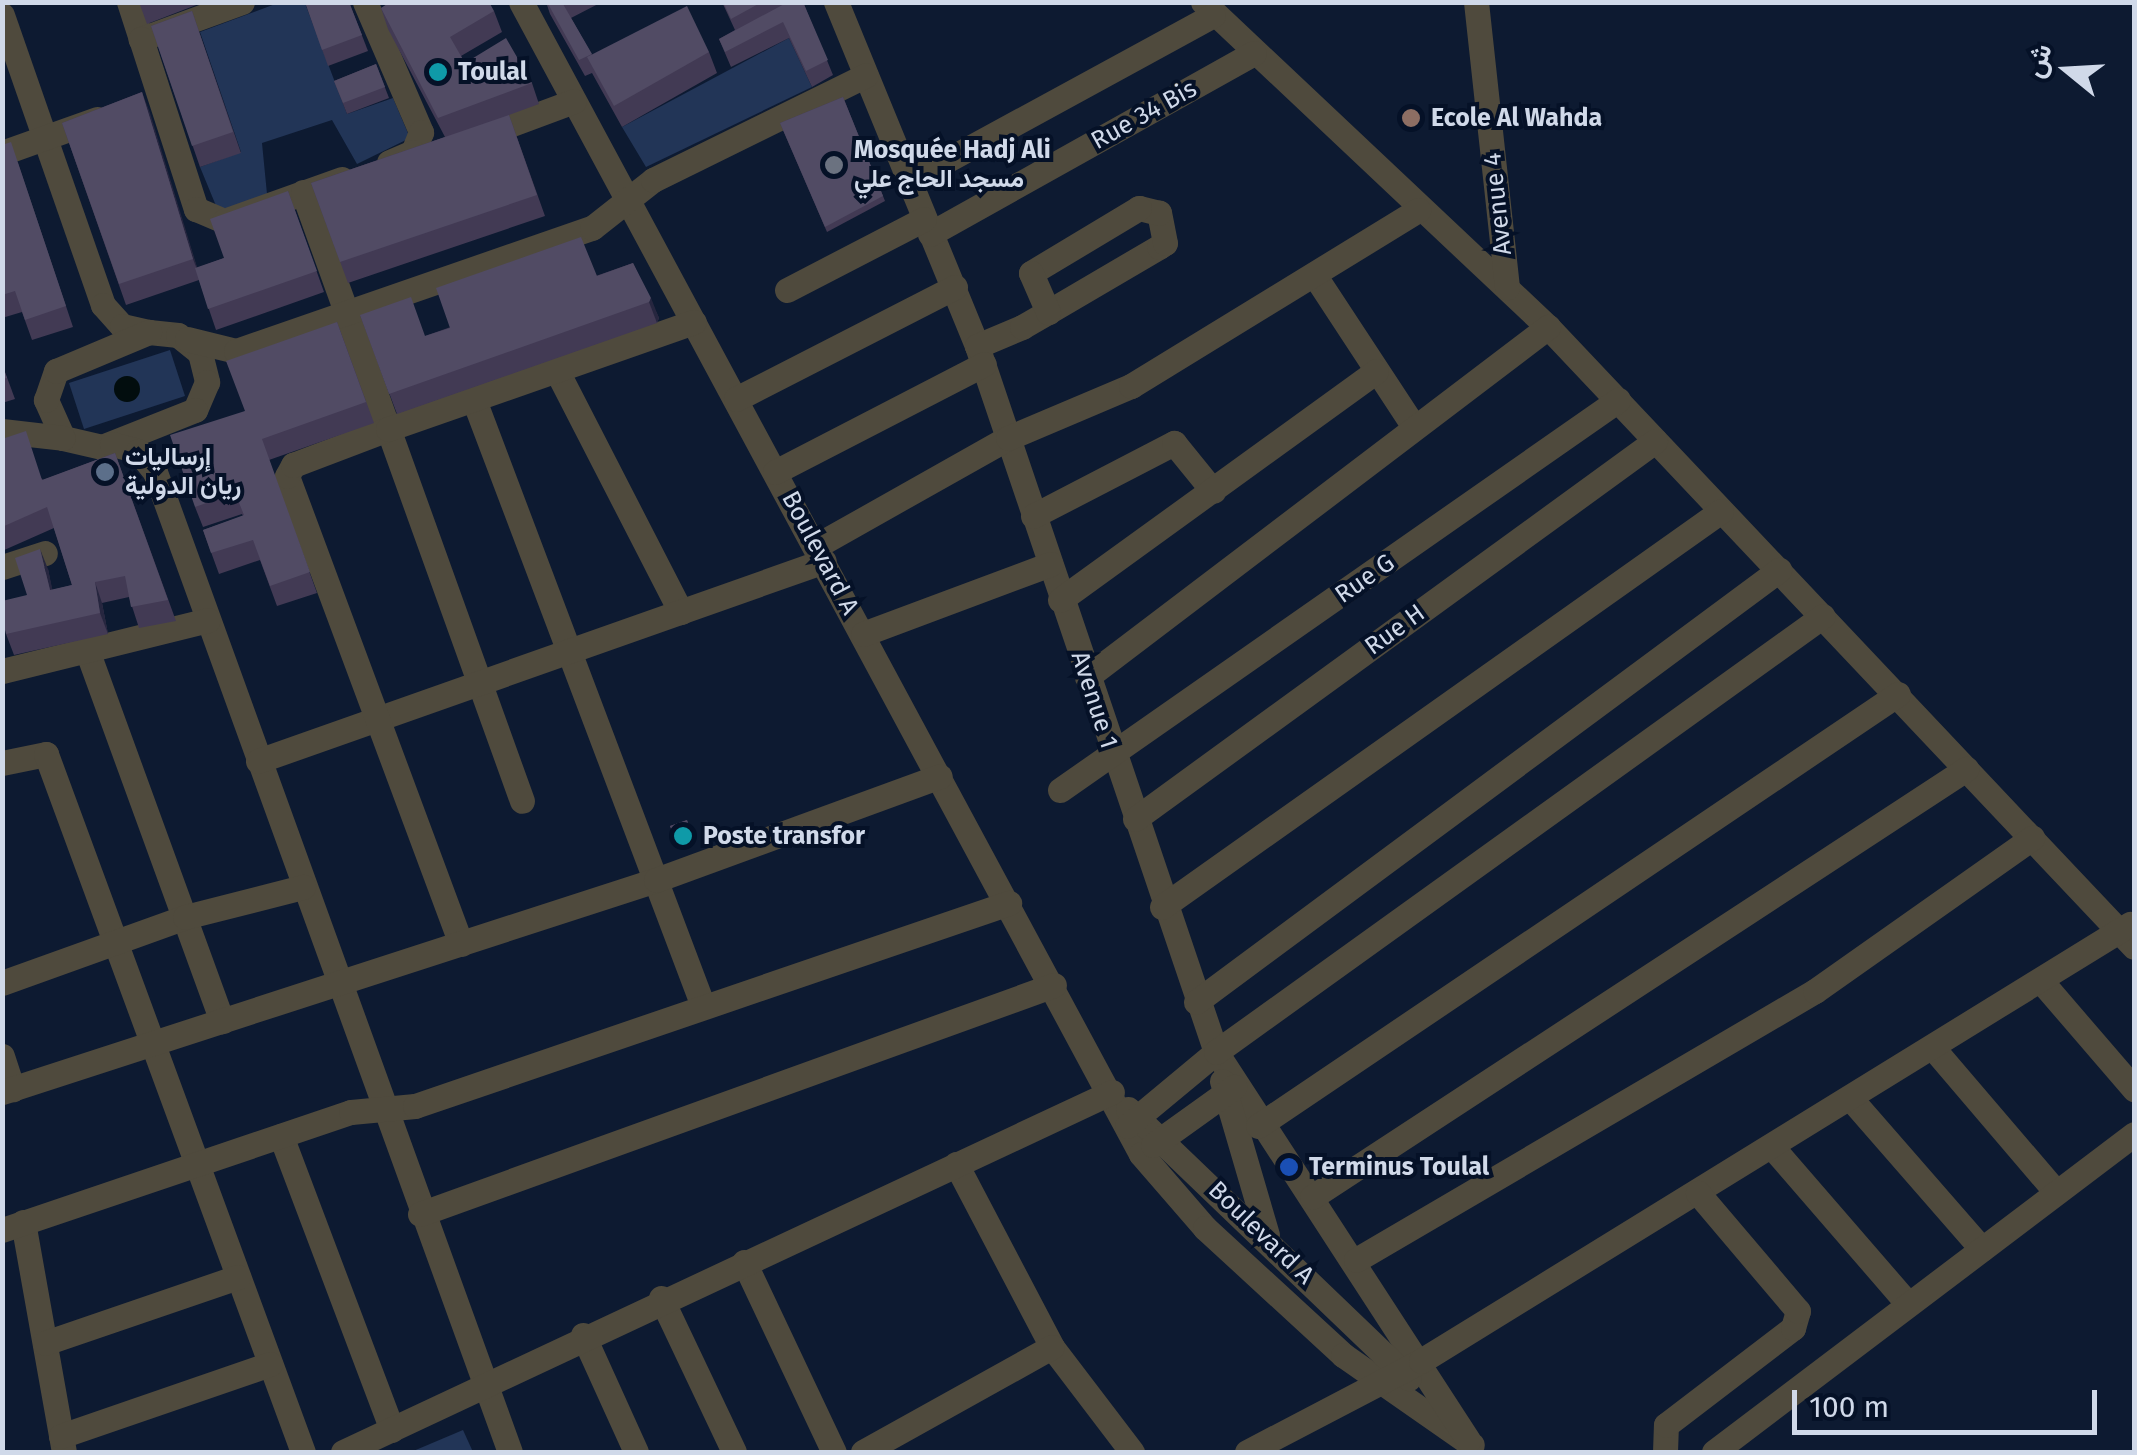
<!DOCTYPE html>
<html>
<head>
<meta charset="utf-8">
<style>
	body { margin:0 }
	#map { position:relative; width:2137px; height:1455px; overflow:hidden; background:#0d1a31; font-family:"Fira Sans",Vazirmatn,sans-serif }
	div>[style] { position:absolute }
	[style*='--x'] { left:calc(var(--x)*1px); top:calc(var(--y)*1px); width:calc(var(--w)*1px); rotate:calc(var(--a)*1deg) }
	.green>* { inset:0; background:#223557 }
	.water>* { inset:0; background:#020d0e }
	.round { border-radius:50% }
	.minor>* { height:25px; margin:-12.5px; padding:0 12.5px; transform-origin:12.5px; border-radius:12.5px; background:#4f4a3d }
	.wall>* { inset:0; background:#423a54 }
	.shaded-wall>* { inset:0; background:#26263f }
	.building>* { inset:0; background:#514b64 }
	.dots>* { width:28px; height:28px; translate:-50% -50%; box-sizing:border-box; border:5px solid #051127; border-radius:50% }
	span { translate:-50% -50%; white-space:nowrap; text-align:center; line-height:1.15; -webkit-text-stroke:8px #051127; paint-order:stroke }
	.poi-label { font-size:25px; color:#d0d9e9; font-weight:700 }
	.left { translate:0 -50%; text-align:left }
	.street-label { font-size:25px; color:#d0d9e9 }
	.frame { position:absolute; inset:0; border:5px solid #d0d9e9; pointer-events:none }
	.north { position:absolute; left:2017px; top:20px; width:100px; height:100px; -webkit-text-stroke:8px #051127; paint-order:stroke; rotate:288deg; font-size:28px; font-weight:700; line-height:40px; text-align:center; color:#d0d9e9 }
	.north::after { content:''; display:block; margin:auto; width:35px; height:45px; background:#d0d9e9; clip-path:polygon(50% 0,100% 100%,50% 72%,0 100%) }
	.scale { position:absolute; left:1792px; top:1390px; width:305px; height:45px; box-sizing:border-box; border:5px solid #d0d9e9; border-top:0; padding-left:12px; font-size:30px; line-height:35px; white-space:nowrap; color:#d0d9e9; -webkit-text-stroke:8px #051127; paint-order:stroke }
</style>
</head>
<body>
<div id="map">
	<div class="green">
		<i style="clip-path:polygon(278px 3px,305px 3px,347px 114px,393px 98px,410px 138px,357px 164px,332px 120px,262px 143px,267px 194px,219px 213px,200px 167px,241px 152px,200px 32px)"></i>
		<i style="clip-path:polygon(789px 38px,812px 87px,646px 167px,622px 127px)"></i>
		<i style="clip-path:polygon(170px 350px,185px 396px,84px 429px,69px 383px)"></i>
		<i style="clip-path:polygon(463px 1430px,473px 1452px,411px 1452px)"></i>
	</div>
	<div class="water">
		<i class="round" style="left:114px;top:376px;width:26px;height:26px"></i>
	</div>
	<div class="minor">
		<i style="--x:129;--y:2;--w:39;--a:72"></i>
		<i style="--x:242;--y:2;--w:108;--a:159.9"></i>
		<i style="--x:141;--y:39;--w:179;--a:72.1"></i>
		<i style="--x:196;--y:209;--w:30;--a:23"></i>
		<i style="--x:224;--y:221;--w:125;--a:-19.6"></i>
		<i style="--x:365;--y:2;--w:142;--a:66.7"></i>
		<i style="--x:421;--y:132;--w:22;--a:112"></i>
		<i style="--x:413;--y:152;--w:26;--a:157"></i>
		<i style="--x:521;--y:2;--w:1308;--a:61.71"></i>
		<i style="--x:1141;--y:1154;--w:98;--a:49.1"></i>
		<i style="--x:1205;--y:1228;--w:188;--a:42.6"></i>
		<i style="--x:1343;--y:1355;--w:157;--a:34.9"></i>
		<i style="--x:836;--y:2;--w:372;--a:67.7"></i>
		<i style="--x:977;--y:346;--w:745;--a:71.3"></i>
		<i style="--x:1216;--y:1052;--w:463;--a:57"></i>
		<i style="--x:1203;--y:2;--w:474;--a:43.3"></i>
		<i style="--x:1548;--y:327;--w:853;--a:46.61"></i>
		<i style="--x:1476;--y:2;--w:287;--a:83.8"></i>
		<i style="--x:2;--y:15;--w:307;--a:70.8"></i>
		<i style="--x:103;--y:305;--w:28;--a:48"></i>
		<i style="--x:122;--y:326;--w:28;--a:13"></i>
		<i style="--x:480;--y:136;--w:100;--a:-20.4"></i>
		<i style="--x:2;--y:153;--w:101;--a:-19.7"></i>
		<i style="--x:909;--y:181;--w:346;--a:-28.6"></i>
		<i style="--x:303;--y:192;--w:647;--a:70.22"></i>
		<i style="--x:930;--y:234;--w:371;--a:-29.2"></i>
		<i style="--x:1315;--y:276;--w:181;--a:56.7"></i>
		<i style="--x:787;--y:290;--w:154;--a:-27.4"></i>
		<i style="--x:149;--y:332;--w:29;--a:6"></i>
		<i style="--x:178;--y:335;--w:28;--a:39"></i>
		<i style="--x:200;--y:353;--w:30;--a:76"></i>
		<i style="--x:207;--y:382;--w:30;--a:113"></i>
		<i style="--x:195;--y:410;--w:100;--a:158.3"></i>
		<i style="--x:102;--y:447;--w:40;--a:-167"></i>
		<i style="--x:63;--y:438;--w:42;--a:-114.1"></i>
		<i style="--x:46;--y:400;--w:31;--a:-71"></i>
		<i style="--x:56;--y:371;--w:101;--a:-22.8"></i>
		<i style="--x:187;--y:339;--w:50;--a:13.8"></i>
		<i style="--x:236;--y:351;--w:377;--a:-19.1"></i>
		<i style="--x:592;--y:228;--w:78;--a:-38.2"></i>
		<i style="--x:653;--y:180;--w:237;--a:-26.2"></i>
		<i style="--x:977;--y:346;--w:49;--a:-22.9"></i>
		<i style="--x:1022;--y:327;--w:30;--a:-30"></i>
		<i style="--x:1048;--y:312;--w:129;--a:-30.4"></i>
		<i style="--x:1159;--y:247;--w:7;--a:-34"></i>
		<i style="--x:1165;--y:243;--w:31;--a:-101"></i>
		<i style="--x:1159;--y:213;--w:21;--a:-166"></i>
		<i style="--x:1139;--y:208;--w:126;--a:149"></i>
		<i style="--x:1031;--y:273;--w:43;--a:66.4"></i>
		<i style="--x:558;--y:373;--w:269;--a:62.8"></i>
		<i style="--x:736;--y:399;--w:246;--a:-27.1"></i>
		<i style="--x:474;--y:400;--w:648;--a:69.3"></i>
		<i style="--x:2;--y:431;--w:61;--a:6.5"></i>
		<i style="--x:112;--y:444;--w:27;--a:15"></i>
		<i style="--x:138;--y:451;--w:27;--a:51"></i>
		<i style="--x:155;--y:472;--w:1042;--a:70.09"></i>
		<i style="--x:775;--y:472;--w:235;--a:-27.3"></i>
		<i style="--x:1033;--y:516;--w:159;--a:-27.4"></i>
		<i style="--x:1174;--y:443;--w:62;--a:50.9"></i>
		<i style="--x:816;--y:546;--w:220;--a:-29.4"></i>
		<i style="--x:1008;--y:438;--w:134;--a:-22.9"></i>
		<i style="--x:1131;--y:386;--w:337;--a:-31.5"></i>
		<i style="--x:2;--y:567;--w:45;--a:-18"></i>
		<i style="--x:1060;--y:600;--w:390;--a:-35.9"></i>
		<i style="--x:863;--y:634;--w:200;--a:-20.5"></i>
		<i style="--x:88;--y:653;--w:392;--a:70"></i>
		<i style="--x:2;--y:671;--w:212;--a:-13.9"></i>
		<i style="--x:1087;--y:677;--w:579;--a:-37.21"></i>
		<i style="--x:258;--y:761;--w:600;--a:-19.46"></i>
		<i style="--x:2;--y:763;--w:45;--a:-11.6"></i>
		<i style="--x:46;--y:754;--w:744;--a:69.79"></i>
		<i style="--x:1060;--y:790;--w:681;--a:-34.95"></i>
		<i style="--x:1135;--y:819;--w:643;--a:-36.01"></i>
		<i style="--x:1162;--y:907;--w:685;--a:-35.31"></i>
		<i style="--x:461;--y:944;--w:499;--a:-110.4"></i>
		<i style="--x:287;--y:476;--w:13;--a:-61"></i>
		<i style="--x:293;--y:465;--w:102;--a:-20.8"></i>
		<i style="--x:388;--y:429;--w:324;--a:-19.3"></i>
		<i style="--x:2041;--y:981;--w:143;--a:49.3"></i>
		<i style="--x:2;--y:983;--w:195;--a:-19.8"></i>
		<i style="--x:185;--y:917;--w:122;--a:-14.3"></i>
		<i style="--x:1196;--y:1002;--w:726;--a:-36.54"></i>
		<i style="--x:1933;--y:1048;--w:189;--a:49.5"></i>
		<i style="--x:2;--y:1056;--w:35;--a:72"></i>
		<i style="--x:1222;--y:1081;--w:160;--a:73.7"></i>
		<i style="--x:2;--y:1092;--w:688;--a:-17.96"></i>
		<i style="--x:656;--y:880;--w:302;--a:-20.1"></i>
		<i style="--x:1851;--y:1099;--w:199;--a:48.9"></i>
		<i style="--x:1128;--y:1109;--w:389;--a:43.8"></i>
		<i style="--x:1127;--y:1126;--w:116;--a:-39.7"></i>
		<i style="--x:1216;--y:1052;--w:747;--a:-35.69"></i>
		<i style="--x:1258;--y:1126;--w:772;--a:-34.02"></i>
		<i style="--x:281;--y:1136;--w:314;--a:69.3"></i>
		<i style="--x:1153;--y:1145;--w:100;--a:-35.6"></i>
		<i style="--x:1773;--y:1148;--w:206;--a:49.1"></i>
		<i style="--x:956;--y:1164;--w:207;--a:62.3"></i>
		<i style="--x:1052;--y:1347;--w:132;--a:52.7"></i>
		<i style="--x:1312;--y:1197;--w:782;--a:-33.2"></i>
		<i style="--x:420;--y:1214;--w:674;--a:-19.86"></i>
		<i style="--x:23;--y:1222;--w:234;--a:79.9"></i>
		<i style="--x:2;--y:1230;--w:368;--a:-18.7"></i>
		<i style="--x:351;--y:1112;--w:64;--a:-5.4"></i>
		<i style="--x:415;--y:1106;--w:628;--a:-18.87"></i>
		<i style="--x:1356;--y:1260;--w:532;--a:-30.37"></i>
		<i style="--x:1815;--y:991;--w:266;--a:-35.2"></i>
		<i style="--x:744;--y:1262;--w:210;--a:64.7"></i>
		<i style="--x:661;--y:1298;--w:170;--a:64.6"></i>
		<i style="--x:583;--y:1335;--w:128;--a:65.6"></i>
		<i style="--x:45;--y:1343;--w:204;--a:-18.9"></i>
		<i style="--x:61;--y:1436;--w:221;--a:-19"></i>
		<i style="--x:343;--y:1452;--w:849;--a:-25.09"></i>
		<i style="--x:863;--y:1452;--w:216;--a:-29.1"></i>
		<i style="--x:1247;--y:1452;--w:196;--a:-27.6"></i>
		<i style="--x:1421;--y:1361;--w:833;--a:-31.65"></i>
		<i style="--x:1665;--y:1452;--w:27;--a:-88"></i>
		<i style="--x:1666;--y:1425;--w:160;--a:-37.4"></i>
		<i style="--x:1793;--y:1328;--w:18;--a:-74"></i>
		<i style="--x:1798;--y:1311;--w:155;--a:-130.3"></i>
		<i style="--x:1714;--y:1452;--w:527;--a:-37.13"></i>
	</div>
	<div class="wall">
		<i style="clip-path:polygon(139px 2px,204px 2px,147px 24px)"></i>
		<i style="clip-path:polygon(305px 2px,349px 2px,368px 51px,328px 66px)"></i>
		<i style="clip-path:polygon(546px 2px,602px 2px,571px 18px,592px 55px,709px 52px,717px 73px,622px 127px,592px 73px,585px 76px,550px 14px)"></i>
		<i style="clip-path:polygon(722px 2px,803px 2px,833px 75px,812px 87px,789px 38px,731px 67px,719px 39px,735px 30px)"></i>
		<i style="clip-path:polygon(381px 8px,494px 11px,502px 32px,461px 56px,465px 63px,532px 83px,539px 104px,509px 115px,545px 216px,348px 283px,311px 183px,445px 137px,388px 29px)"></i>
		<i style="clip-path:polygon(192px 11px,241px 153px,200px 167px,151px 26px)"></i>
		<i style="clip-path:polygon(376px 64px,389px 98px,347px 114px,334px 81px)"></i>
		<i style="clip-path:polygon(142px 92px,197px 268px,224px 258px,288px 191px,324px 292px,216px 330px,199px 280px,126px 305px,62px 123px)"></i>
		<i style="clip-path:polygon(843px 97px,885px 201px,827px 232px,780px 123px)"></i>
		<i style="clip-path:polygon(2px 145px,18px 163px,73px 327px,32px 340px,22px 312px,2px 318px)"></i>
		<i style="clip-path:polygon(633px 263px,659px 318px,657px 323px,397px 414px,360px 315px,425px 336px)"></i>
		<i style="clip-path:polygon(337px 322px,374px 423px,269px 460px,317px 593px,277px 606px,260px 560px,219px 574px,203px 530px,243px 516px,242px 514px,203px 527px,195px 507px,245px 411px)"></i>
		<i style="clip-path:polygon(2px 364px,15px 399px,2px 403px)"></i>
		<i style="clip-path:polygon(2px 439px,43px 480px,115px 453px,176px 621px,139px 628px,129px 597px,102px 603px,108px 634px,14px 655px,6px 634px,27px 595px,48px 569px,52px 590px,72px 585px,54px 528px,2px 551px)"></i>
		<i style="clip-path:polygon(687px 820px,694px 841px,678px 847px,670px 826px)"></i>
	</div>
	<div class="shaded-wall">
		<i style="clip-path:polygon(142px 92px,150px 113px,201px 280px,193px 259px)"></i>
		<i style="clip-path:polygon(651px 298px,659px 318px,657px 323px,649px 302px)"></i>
		<i style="clip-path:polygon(40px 549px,48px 569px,57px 611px,50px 590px)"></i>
		<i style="clip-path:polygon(95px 582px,102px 603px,108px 634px,100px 613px)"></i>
	</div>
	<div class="building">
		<i style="clip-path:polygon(305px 2px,349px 2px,362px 35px,322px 50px)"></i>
		<i style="clip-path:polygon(390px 2px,489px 2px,494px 11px,450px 37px,465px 63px,506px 38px,532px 83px,438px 118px,381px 8px)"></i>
		<i style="clip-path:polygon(547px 2px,565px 2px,563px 4px,592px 54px,579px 60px)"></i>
		<i style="clip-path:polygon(723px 2px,762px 2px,731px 19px)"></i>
		<i style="clip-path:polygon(788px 2px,803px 2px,828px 60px,806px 71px,783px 22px,725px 52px,719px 39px)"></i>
		<i style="clip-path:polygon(687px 6px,709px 52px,614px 106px,587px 57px)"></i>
		<i style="clip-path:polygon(192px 11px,233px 132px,192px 146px,151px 26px)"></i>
		<i style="clip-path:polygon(376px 64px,385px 87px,343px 103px,334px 81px)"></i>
		<i style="clip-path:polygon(142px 92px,193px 259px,119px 284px,62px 123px)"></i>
		<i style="clip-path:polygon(843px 97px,883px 196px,825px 227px,780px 123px)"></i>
		<i style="clip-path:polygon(509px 115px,537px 195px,340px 262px,311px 183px)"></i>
		<i style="clip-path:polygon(11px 142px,66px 306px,25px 320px,15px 291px,2px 295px,2px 145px)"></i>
		<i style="clip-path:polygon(288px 191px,317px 271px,208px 309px,195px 268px,224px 258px,210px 219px)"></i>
		<i style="clip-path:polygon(581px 237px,597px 276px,633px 263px,651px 298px,649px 302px,389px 394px,360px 315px,411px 297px,425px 336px,450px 328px,436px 288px)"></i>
		<i style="clip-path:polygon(337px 322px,366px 402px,262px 439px,310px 572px,270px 586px,253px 540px,211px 553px,203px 530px,244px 515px,235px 493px,195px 507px,170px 435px,245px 411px,226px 361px)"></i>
		<i style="clip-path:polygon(2px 364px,7px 378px,2px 379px)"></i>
		<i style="clip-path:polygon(26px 431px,42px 480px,115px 453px,168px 600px,131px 607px,125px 576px,95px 582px,100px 613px,6px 634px,2px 618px,2px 601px,27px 595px,15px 558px,40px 549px,50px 590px,72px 585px,47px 507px,2px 527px,2px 439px)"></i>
		<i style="clip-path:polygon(687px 820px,692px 835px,676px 841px,670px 826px)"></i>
	</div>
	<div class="dots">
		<i style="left:438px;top:72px;background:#0f9aa8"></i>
		<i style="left:1411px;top:118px;background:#8d6e63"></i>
		<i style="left:834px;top:165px;background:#6b7280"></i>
		<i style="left:105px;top:472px;background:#5c6f8a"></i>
		<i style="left:683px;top:836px;background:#0f9aa8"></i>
		<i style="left:1289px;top:1167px;background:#1a4fb4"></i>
	</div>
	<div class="poi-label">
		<span class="left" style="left:458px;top:72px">Toulal</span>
		<span class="left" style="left:1431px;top:118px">Ecole Al Wahda</span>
		<span class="left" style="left:854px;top:165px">Mosquée Hadj Ali<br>مسجد الحاج علي</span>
		<span class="left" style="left:125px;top:472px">إرساليات<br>ریان الدولية</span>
		<span class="left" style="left:703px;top:836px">Poste transfor</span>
		<span class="left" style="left:1309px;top:1167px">Terminus Toulal</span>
	</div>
	<div class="street-label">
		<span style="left:1144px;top:115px;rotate:-29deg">Rue 34 Bis</span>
		<span style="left:1498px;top:204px;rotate:-96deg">Avenue 4</span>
		<span style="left:820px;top:553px;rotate:62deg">Boulevard A</span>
		<span style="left:1365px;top:579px;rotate:-35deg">Rue G</span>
		<span style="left:1395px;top:630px;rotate:-36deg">Rue H</span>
		<span style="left:1094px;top:700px;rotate:72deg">Avenue 1</span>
		<span style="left:1261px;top:1233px;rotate:44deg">Boulevard A</span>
	</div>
	<div class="frame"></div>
	<div class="north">ش</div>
	<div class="scale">100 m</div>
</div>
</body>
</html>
